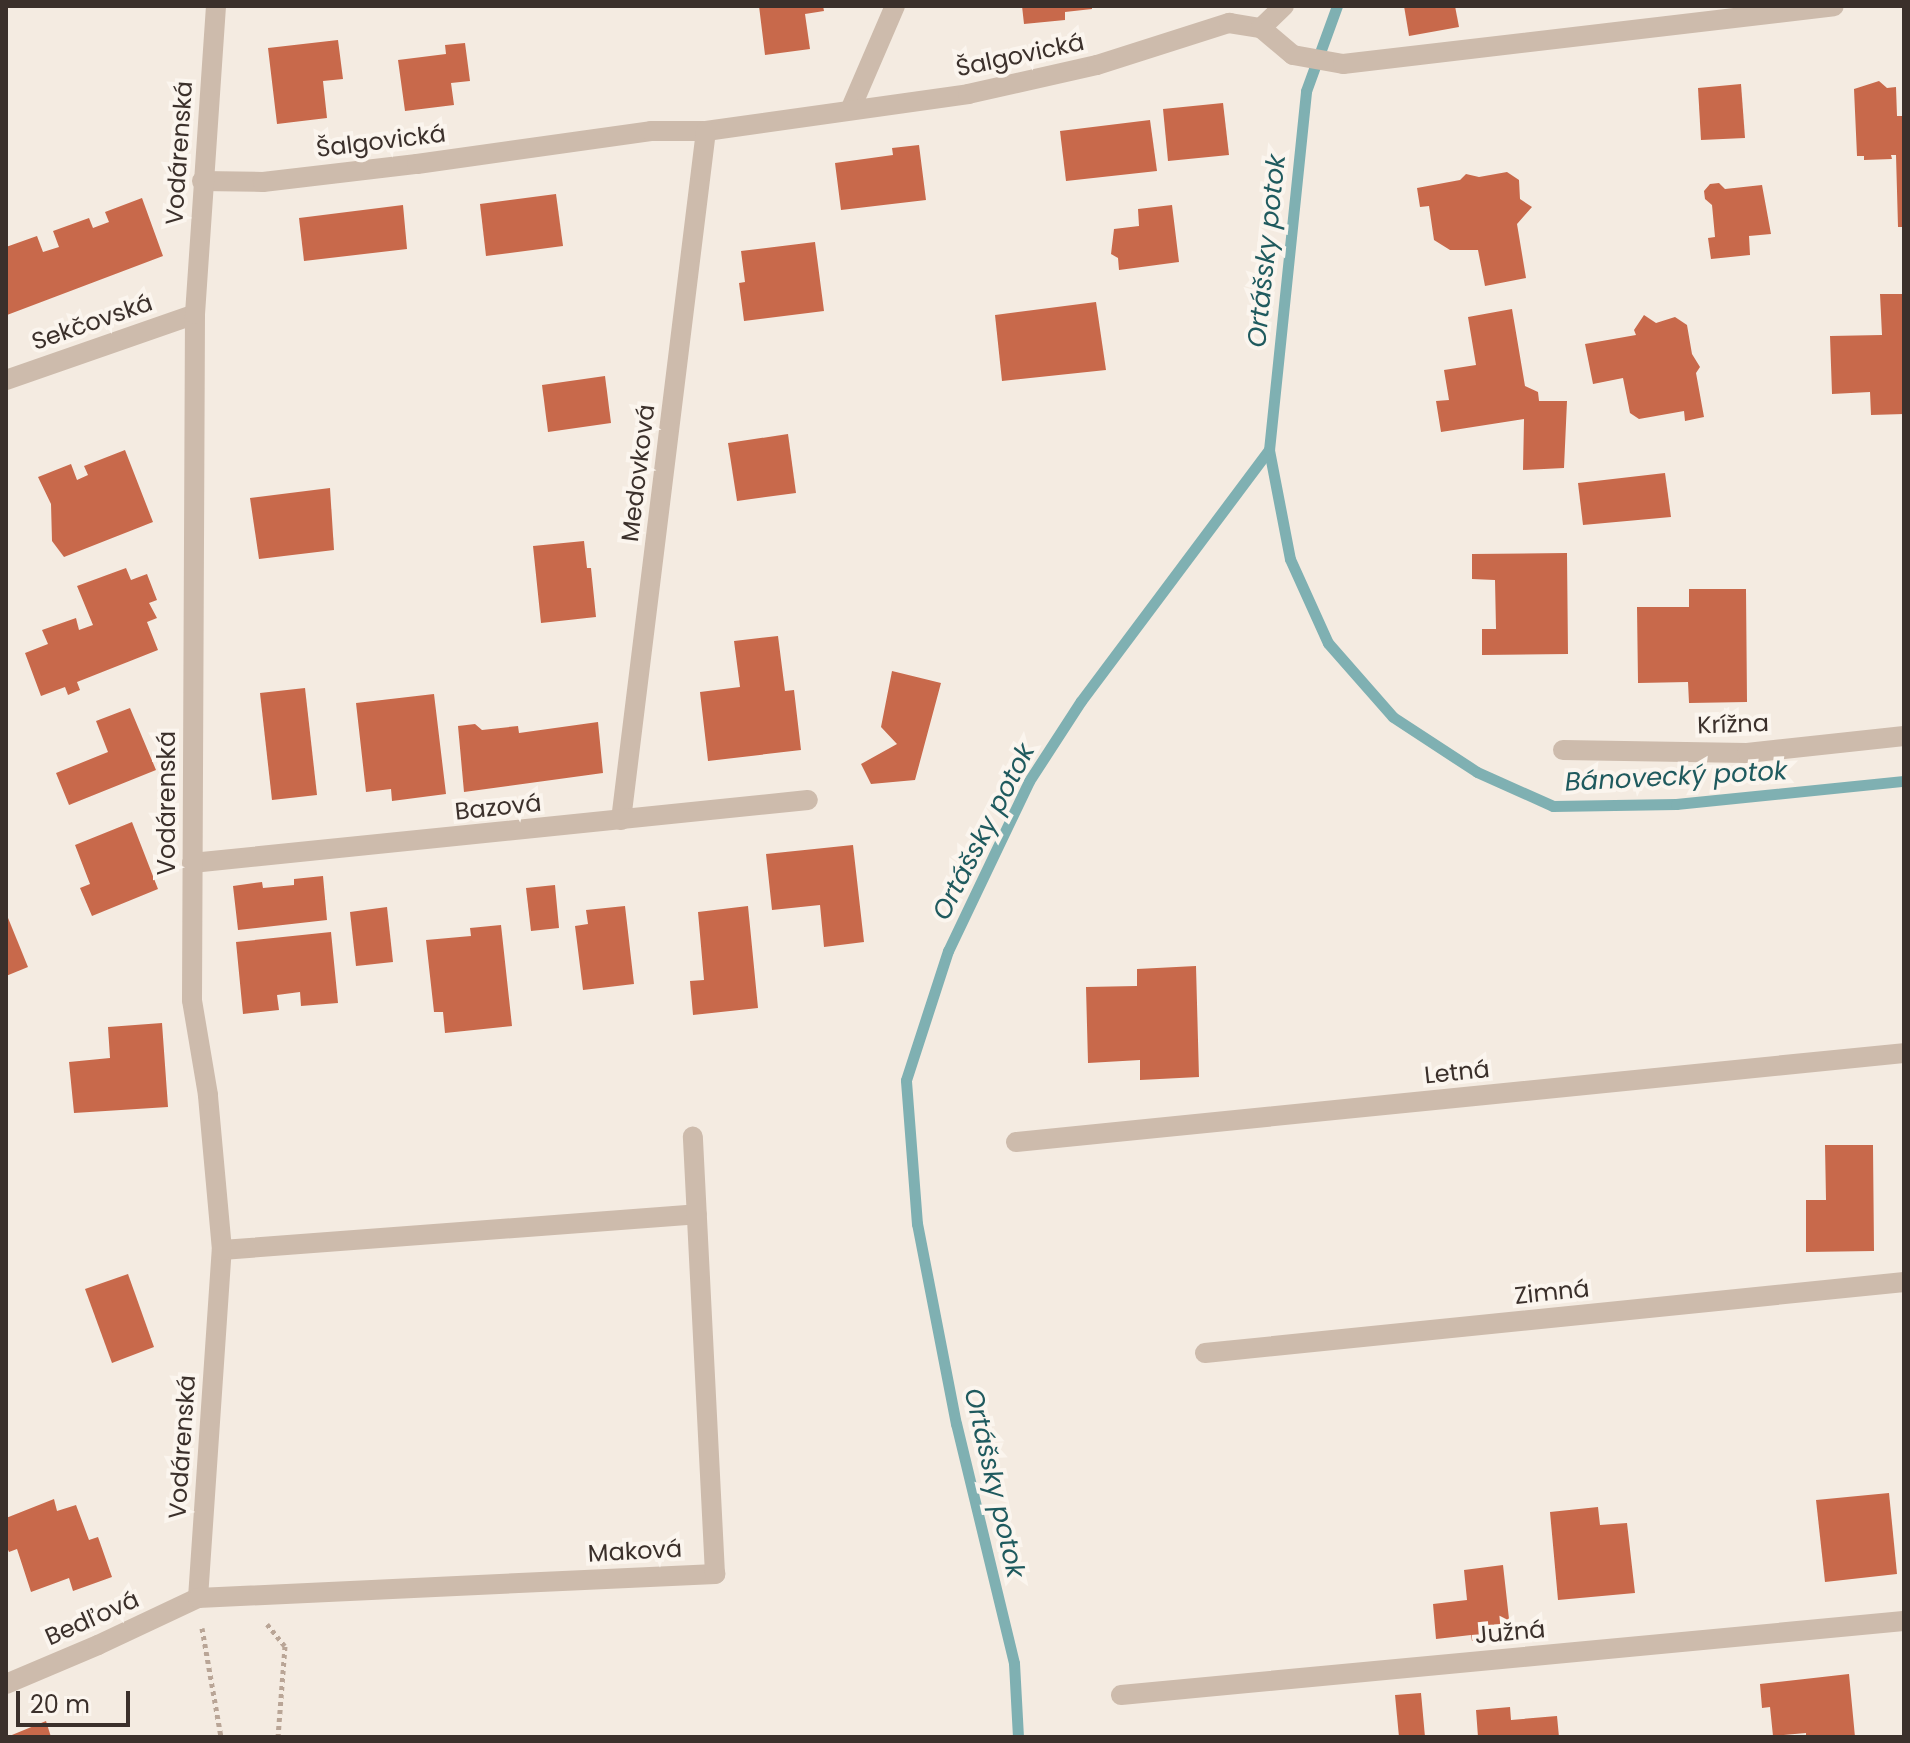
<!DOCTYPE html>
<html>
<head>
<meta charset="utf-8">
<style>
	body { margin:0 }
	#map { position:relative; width:1910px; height:1743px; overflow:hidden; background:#f4ebe1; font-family:Poppins,sans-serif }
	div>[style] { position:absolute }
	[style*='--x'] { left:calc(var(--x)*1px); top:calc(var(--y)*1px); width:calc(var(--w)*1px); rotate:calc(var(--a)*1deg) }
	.stream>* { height:11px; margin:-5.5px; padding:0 5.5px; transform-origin:5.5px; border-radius:5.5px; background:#7fb0b2 }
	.building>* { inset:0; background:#c8694b }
	.path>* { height:5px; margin-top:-2.5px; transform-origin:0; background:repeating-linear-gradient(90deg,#b9a596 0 4px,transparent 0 8px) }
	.minor>* { height:20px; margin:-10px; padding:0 10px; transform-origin:10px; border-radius:10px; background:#cdbbac }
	span { translate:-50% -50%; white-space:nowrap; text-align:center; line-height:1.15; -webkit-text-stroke:8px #fbf5ee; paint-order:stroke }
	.street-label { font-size:24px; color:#3b302b }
	.water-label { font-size:26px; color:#1f5a5e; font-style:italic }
	.frame { position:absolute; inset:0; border:8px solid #3b302b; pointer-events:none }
	.scale { position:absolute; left:16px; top:1691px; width:114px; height:36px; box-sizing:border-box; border:4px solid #3b302b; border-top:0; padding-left:10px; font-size:24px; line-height:28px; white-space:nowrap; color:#3b302b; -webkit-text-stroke:6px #fbf5ee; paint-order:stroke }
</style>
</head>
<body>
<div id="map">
	<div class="stream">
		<i style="--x:1269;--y:450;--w:111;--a:79.1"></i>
		<i style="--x:1290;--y:559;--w:92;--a:65.7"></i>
		<i style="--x:1328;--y:643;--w:98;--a:48.7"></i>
		<i style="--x:1393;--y:717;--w:100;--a:33.2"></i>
		<i style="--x:1477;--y:772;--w:83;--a:24.1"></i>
		<i style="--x:1553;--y:806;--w:123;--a:-0.9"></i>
		<i style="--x:1676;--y:804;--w:229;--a:-5.8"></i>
		<i style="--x:1018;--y:1737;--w:74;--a:-93.1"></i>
		<i style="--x:1014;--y:1663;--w:246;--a:-103.6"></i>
		<i style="--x:956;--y:1424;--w:204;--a:-101"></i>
		<i style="--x:917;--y:1224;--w:144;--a:-94.4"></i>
		<i style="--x:906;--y:1080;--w:136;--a:-72"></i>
		<i style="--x:948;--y:951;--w:188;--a:-64.5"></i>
		<i style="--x:1029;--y:781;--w:95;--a:-57"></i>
		<i style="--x:1081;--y:701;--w:314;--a:-53.2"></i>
		<i style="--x:1269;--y:450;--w:361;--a:-84.1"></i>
		<i style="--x:1306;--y:91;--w:90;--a:-70"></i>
	</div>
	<div class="building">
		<i style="clip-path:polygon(759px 6px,823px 6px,824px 11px,805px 14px,810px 49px,765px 55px)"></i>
		<i style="clip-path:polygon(1022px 6px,1092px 6px,1092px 9px,1065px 12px,1065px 20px,1024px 24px)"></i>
		<i style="clip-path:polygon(1404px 6px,1455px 6px,1459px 27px,1409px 36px)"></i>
		<i style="clip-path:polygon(338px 40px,343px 79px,323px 81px,327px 118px,277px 124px,268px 48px)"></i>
		<i style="clip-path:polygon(465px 43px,470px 81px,451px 83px,454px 105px,405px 111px,398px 60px,446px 54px,445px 45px)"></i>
		<i style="clip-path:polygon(1879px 81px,1887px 88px,1896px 87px,1897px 116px,1904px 116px,1904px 227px,1898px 227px,1896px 155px,1891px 155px,1892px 159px,1864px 160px,1864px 156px,1857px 156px,1854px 89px)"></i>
		<i style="clip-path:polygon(1741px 84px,1745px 138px,1701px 140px,1698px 88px)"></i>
		<i style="clip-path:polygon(1223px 103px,1229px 155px,1168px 161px,1163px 109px)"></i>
		<i style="clip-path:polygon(1150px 120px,1157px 171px,1066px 181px,1060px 131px)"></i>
		<i style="clip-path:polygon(919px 145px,926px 200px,841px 210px,835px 163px,893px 155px,892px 148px)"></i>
		<i style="clip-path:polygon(1507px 172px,1519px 180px,1520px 199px,1532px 207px,1517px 224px,1526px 278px,1485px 286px,1478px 250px,1450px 250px,1434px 240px,1429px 206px,1420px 207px,1417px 188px,1460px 180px,1466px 174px,1479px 177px)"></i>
		<i style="clip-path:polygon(1719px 183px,1725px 189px,1762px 185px,1771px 234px,1749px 236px,1750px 255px,1711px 259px,1708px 238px,1715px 237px,1712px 205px,1705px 199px,1704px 191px,1710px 184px)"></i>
		<i style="clip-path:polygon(556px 194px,563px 246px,486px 256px,480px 204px)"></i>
		<i style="clip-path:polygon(142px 198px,163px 256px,7px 315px,6px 247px,37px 236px,43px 252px,59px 247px,53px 231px,89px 218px,93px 228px,109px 222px,105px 212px)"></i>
		<i style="clip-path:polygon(403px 205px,407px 249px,304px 261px,299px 218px)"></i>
		<i style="clip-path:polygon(1172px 205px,1179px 262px,1119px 270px,1118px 258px,1111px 254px,1114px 229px,1139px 226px,1138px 209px)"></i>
		<i style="clip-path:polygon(815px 242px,824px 311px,744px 321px,739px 283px,745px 282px,741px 251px)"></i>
		<i style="clip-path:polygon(1880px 294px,1904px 294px,1904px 414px,1871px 415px,1870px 392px,1832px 394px,1830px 336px,1882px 335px)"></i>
		<i style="clip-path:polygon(1096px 302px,1106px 370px,1002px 381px,995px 315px)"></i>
		<i style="clip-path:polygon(1512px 309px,1525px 386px,1538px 392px,1539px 401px,1567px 401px,1564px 468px,1523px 470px,1524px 419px,1441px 432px,1436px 401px,1449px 400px,1444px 370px,1476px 365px,1468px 317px)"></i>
		<i style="clip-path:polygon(1644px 315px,1656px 323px,1675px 317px,1687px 325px,1692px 354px,1700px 367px,1696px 373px,1704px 417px,1685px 421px,1684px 411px,1639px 419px,1630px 413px,1623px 378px,1593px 384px,1585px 344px,1636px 335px,1634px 330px)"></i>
		<i style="clip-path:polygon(605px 376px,611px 423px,548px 432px,542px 385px)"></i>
		<i style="clip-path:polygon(788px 434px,796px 493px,737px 501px,728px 443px)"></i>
		<i style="clip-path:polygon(125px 450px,153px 522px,64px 557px,52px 541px,51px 504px,38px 477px,71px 464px,77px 480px,88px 475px,84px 466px)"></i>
		<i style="clip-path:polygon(1665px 473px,1671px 517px,1583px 525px,1578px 483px)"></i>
		<i style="clip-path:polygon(330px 488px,334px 550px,259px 559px,250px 498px)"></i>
		<i style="clip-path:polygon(584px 541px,587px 568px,591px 568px,596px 617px,541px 623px,533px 546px)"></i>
		<i style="clip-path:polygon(1567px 553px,1568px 654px,1482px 655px,1482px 629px,1496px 629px,1495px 580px,1472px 579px,1472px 554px)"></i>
		<i style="clip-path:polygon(126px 568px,131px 580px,147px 574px,157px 600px,149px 603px,157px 618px,147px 622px,158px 650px,77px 682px,80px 690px,68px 695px,65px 687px,41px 696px,25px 653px,48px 644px,42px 630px,76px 618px,79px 630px,93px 625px,77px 586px)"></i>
		<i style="clip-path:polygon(1689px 589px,1746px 589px,1747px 702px,1689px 703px,1688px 682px,1638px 683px,1637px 607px,1689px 607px)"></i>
		<i style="clip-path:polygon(778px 636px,785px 691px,794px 690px,801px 750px,708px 761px,700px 692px,740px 687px,734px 641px)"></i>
		<i style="clip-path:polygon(892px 671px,941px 683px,915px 780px,871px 784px,861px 764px,897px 744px,881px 727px)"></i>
		<i style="clip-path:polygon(305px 688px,317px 795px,272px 800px,260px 693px)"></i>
		<i style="clip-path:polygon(434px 694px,446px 794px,392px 801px,391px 789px,366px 792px,356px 703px)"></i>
		<i style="clip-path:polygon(130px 708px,156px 770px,69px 805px,56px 773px,108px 752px,96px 721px)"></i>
		<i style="clip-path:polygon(598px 722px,603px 773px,464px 792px,458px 726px,475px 724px,482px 730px,518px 726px,519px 733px)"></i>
		<i style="clip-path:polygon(132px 822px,158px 889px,92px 916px,80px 888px,90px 884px,75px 845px)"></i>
		<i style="clip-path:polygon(853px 845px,864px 942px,824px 947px,820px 905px,772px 910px,766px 854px)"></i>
		<i style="clip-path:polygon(323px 876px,327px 920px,238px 930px,233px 886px,262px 882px,263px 888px,294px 885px,294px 879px)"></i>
		<i style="clip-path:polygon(555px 885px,559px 928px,531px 931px,526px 888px)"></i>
		<i style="clip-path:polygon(625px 906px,634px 984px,583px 990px,575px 926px,588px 924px,586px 910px)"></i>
		<i style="clip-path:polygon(748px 906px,758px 1008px,693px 1015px,690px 981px,704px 980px,698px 912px)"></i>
		<i style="clip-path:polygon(387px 907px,393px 962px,356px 966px,350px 912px)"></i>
		<i style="clip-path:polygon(6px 913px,28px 967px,6px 976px)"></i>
		<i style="clip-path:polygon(501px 925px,512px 1026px,445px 1033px,443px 1012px,434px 1012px,426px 940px,471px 936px,470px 928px)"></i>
		<i style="clip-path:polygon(331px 932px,338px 1003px,301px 1006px,300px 992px,277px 995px,279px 1010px,243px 1014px,236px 942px)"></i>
		<i style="clip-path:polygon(1196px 966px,1199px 1077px,1140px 1080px,1140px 1060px,1088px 1063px,1086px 987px,1137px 986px,1137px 969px)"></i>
		<i style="clip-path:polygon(162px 1023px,168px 1107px,74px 1113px,69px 1062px,110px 1058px,108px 1027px)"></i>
		<i style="clip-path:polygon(1825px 1145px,1873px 1145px,1874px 1251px,1806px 1252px,1806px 1200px,1826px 1200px)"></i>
		<i style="clip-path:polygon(128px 1274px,154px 1347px,112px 1363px,85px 1289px)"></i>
		<i style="clip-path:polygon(1889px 1493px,1897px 1574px,1825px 1582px,1816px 1500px)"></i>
		<i style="clip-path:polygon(54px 1499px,57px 1511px,76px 1505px,89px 1540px,98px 1537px,112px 1577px,73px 1591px,69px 1578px,31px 1592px,17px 1549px,9px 1552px,6px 1545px,6px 1518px)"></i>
		<i style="clip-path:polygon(1598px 1507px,1600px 1525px,1627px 1523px,1635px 1593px,1558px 1600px,1550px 1512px)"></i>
		<i style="clip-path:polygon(1503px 1565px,1511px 1637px,1472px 1641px,1471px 1635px,1436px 1639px,1433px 1604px,1467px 1600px,1464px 1570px)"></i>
		<i style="clip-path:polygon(1849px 1674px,1855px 1737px,1806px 1737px,1806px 1733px,1773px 1736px,1770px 1707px,1762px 1708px,1760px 1684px)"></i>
		<i style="clip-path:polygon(1421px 1693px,1425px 1737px,1399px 1737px,1395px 1695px)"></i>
		<i style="clip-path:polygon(1510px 1707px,1511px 1720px,1557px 1716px,1559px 1737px,1478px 1737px,1476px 1710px)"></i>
		<i style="clip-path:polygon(46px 1721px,51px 1737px,7px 1737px)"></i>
	</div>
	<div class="path">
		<i style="--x:267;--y:1624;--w:28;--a:51"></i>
		<i style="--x:285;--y:1646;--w:91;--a:94.4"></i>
		<i style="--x:202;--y:1628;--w:111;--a:80.1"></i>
	</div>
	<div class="minor">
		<i style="--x:1261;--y:28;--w:32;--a:-44"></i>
		<i style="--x:851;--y:108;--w:111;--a:-66.7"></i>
		<i style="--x:202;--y:181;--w:61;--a:0.9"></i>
		<i style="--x:263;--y:182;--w:155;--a:-6.7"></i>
		<i style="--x:417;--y:164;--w:236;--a:-8"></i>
		<i style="--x:651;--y:131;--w:55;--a:0"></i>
		<i style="--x:706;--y:131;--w:265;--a:-8"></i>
		<i style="--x:968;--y:94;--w:132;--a:-12.7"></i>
		<i style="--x:1097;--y:65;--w:139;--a:-17.7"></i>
		<i style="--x:1229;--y:23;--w:32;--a:9"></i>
		<i style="--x:1261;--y:28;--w:42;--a:40.2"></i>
		<i style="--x:1293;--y:55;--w:51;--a:10.2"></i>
		<i style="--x:1343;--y:64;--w:494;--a:-6.7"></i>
		<i style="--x:6;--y:380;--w:200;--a:-19.2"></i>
		<i style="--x:1563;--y:750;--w:184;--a:0.9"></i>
		<i style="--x:1747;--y:753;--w:158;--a:-6.2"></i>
		<i style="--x:621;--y:820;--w:694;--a:-82.97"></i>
		<i style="--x:192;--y:863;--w:619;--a:-5.84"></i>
		<i style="--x:1016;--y:1142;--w:892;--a:-5.72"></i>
		<i style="--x:222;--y:1250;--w:476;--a:-4.3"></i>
		<i style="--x:1205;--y:1353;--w:703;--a:-5.8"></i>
		<i style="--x:198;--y:1598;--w:349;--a:-86.1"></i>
		<i style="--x:222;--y:1250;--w:156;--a:-95.2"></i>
		<i style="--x:208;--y:1095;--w:96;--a:-99.6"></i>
		<i style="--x:192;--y:1000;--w:686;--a:-89.75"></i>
		<i style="--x:195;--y:314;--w:309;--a:-86.1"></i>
		<i style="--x:6;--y:1684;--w:100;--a:-23"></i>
		<i style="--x:98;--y:1645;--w:110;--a:-25.2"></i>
		<i style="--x:198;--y:1598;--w:518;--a:-2.66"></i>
		<i style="--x:715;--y:1574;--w:438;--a:-92.9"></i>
		<i style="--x:1121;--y:1695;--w:786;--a:-5.4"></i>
	</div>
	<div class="street-label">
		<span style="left:1020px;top:55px;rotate:-12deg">Šalgovická</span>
		<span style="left:381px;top:141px;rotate:-7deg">Šalgovická</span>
		<span style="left:179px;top:153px;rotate:-86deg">Vodárenská</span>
		<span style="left:92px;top:322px;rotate:-19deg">Sekčovská</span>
		<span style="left:638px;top:473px;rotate:-83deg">Medovková</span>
		<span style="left:1733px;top:724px;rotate:-2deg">Krížna</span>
		<span style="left:167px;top:803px;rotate:-90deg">Vodárenská</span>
		<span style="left:498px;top:807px;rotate:-6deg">Bazová</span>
		<span style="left:1457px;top:1072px;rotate:-6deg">Letná</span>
		<span style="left:1552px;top:1292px;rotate:-6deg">Zimná</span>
		<span style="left:182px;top:1447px;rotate:-86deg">Vodárenská</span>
		<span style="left:635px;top:1551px;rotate:-3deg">Maková</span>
		<span style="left:92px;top:1618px;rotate:-24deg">Bedľová</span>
		<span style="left:1510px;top:1632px;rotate:-5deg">Južná</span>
	</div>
	<div class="water-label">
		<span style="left:1267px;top:251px;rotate:-84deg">Ortášsky potok</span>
		<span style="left:1676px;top:777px;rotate:-3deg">Bánovecký potok</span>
		<span style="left:984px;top:832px;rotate:-63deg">Ortášsky potok</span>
		<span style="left:994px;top:1483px;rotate:77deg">Ortášsky potok</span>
	</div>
	<div class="frame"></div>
	<div class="scale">20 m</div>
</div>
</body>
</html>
